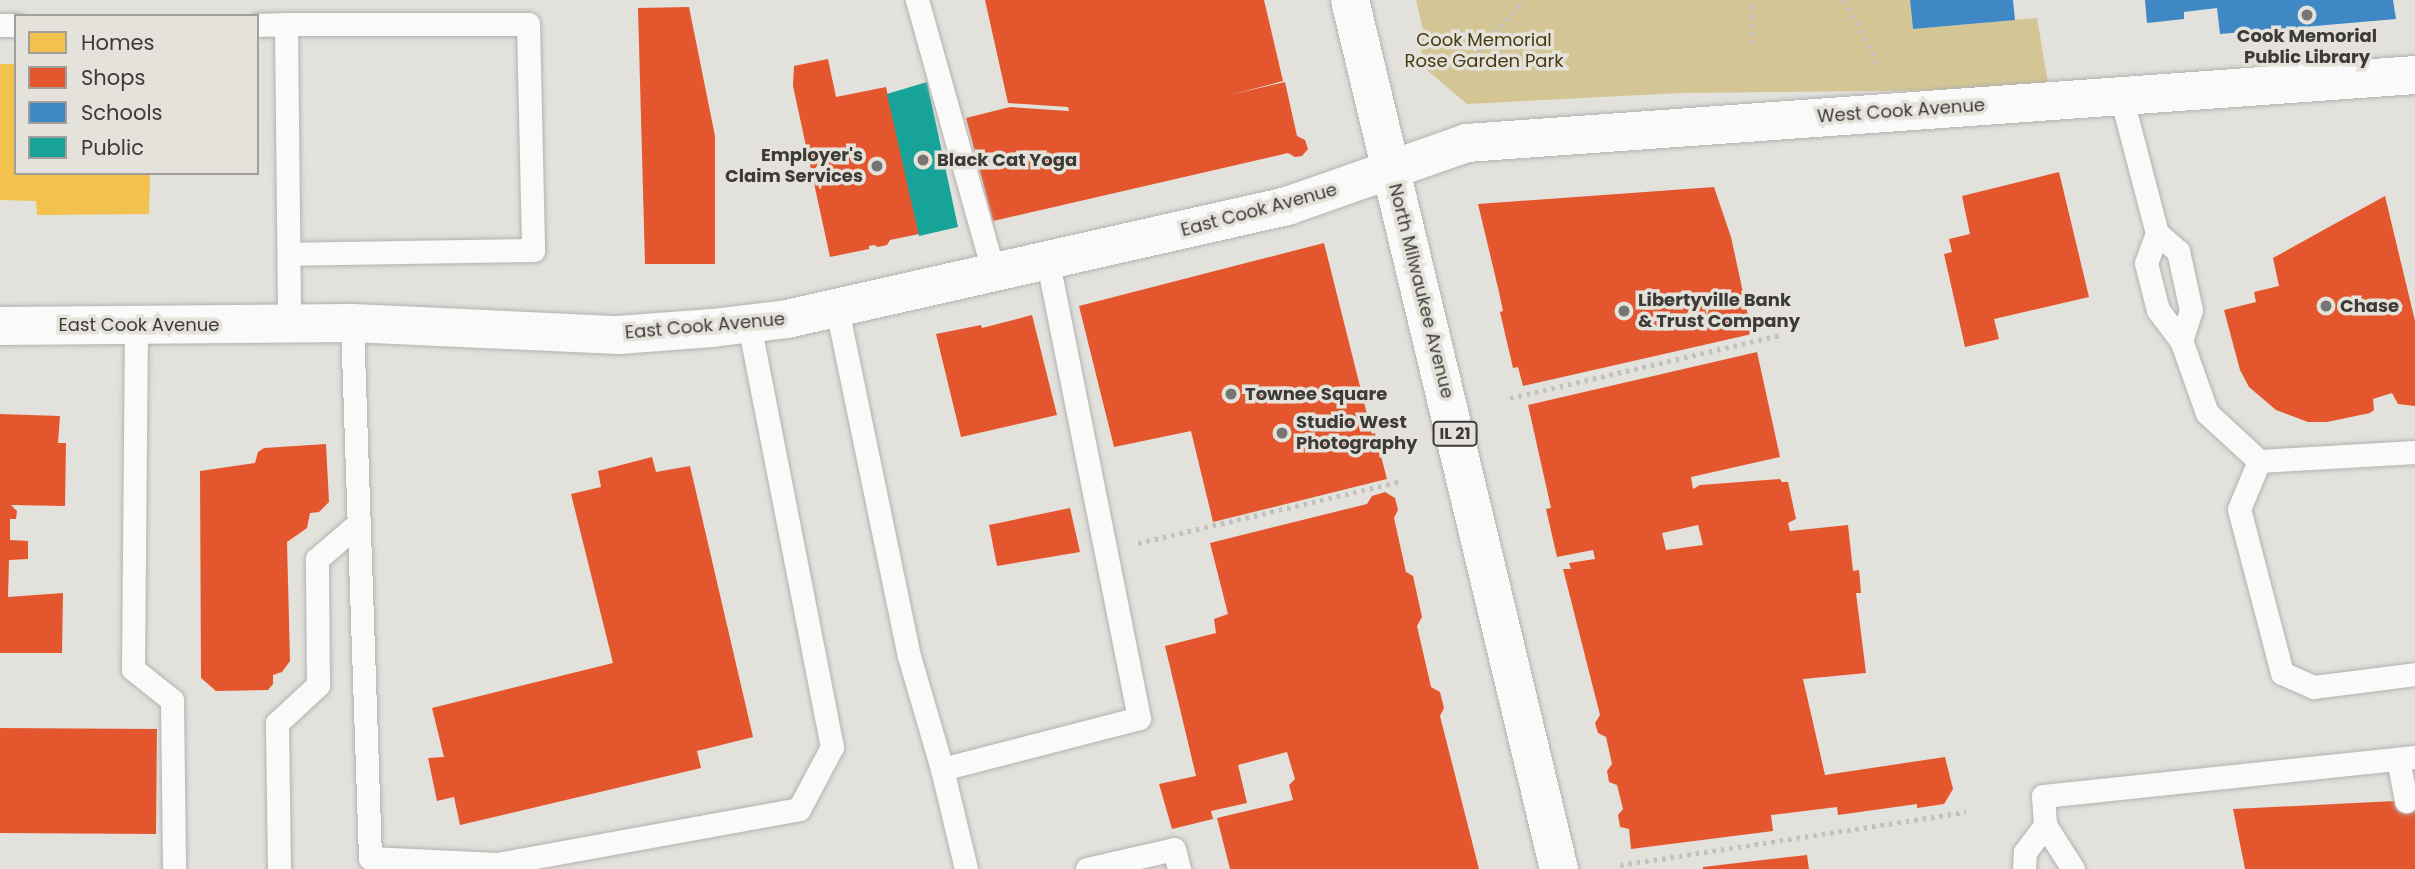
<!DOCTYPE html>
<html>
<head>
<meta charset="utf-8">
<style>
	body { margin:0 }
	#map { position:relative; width:2415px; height:869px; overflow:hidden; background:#e2e1dc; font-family:Poppins,sans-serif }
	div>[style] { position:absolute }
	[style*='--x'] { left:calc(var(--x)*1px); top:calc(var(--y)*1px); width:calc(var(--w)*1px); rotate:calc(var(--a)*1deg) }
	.green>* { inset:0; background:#d4c694 }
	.homes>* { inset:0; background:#f2c14e }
	.shops>* { inset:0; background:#e4572e }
	.schools>* { inset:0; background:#3f88c5 }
	.public>* { inset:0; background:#17a398 }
	.path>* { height:4.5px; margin-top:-2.25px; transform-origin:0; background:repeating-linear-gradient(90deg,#c2c1bf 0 3.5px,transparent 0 8.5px) }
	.roads { filter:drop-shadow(0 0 2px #b3b2af) drop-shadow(0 0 2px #b3b2af) }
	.lane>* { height:23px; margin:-11.5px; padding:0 11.5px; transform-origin:11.5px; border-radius:11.5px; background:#fbfafa }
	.secondary>* { height:38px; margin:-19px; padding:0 19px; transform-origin:19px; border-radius:19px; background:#fbfafa }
	.primary>* { height:38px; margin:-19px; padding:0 19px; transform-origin:19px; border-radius:19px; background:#fbfafa }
	.dots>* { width:19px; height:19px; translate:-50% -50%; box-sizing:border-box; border:4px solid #e4e2da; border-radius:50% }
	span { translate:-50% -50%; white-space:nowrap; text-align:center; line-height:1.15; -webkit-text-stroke:7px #e4e2da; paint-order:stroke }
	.shield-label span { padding:2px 5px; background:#e4e2da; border:2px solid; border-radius:5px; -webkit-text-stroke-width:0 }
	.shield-label { font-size:16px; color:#3c3b38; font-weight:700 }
	.poi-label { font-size:18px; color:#3c3b38; font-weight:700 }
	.right { translate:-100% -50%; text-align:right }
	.left { translate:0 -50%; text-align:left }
	.park-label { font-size:18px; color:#463b11 }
	.street-label { font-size:18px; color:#3c3b38 }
	.legend { position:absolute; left:14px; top:14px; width:245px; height:161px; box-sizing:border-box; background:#e4e2da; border:2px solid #a19f99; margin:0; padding:9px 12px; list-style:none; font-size:21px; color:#3c3b38 }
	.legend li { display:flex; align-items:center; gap:14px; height:35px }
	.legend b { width:35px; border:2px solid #a19f99 }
</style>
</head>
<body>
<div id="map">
	<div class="green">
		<i style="clip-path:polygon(1416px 0,1910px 0,1913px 29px,2037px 18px,2049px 89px,1680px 93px,1467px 104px,1420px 64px,1423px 29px)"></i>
	</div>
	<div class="homes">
		<i style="clip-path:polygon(0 64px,16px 64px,16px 173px,150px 173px,149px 214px,37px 215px,36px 201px,0 200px)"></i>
	</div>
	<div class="shops">
		<i style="clip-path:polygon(985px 0,1264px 0,1283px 81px,1230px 95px,1285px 82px,1297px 136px,1305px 140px,1308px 149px,1302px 156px,1295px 157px,1288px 153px,993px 221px,966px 118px,1010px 107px,1069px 111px,1068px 107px,1008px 103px)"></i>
		<i style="clip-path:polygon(689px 7px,715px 136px,715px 264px,645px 264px,638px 8px)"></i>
		<i style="clip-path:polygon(828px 59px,836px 97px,886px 87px,919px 234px,890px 240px,887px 245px,878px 247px,874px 245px,869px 246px,869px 249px,830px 257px,793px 86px,794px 66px)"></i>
		<i style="clip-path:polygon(2059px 172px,2089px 297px,1994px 319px,1999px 339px,1965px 347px,1944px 254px,1952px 252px,1949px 239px,1970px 234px,1962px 196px)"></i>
		<i style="clip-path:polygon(1714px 187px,1731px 237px,1752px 334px,1523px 386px,1518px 367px,1513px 368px,1500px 312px,1503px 311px,1499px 292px,1478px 204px)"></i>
		<i style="clip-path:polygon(2385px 196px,2415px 321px,2415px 406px,2398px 404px,2392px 393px,2373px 399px,2374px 410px,2370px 413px,2327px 422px,2308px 422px,2276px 410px,2249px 387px,2240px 370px,2224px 310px,2256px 302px,2254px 292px,2279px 286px,2273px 258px)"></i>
		<i style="clip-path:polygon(1324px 243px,1372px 434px,1375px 433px,1387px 479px,1213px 522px,1191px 431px,1114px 447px,1079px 306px)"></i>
		<i style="clip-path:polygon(1032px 315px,1057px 415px,961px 437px,936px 334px,981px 325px,982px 328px)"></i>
		<i style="clip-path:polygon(evenodd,1757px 352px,1780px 457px,1691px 477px,1693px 489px,1700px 485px,1780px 479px,1782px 482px,1788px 482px,1796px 519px,1788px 523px,1790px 531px,1848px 525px,1853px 571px,1859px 570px,1861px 593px,1856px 593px,1866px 673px,1803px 679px,1825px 775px,1945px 757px,1953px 789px,1944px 804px,1917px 808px,1917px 804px,1838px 815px,1837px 807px,1771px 815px,1773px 831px,1631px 849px,1629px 829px,1620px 827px,1618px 815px,1623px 809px,1617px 785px,1609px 782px,1607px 771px,1612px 764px,1606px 737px,1598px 733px,1595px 723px,1600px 715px,1563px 569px,1571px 569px,1569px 563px,1595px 559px,1593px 550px,1557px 557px,1546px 509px,1551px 508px,1528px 405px,1757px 352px,1698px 525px,1703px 545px,1666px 550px,1662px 533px,1698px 525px)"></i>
		<i style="clip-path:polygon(0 414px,60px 416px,58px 443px,66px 443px,65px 506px,11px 505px,17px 511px,16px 519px,10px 519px,10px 540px,28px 541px,28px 559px,9px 560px,8px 597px,63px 593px,62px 653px,0 653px)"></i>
		<i style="clip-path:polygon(326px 444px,329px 502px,319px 512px,310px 513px,307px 528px,287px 542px,290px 661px,282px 672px,273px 675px,273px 684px,268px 690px,216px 691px,201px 678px,200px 471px,255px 463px,258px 452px,264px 448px)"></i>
		<i style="clip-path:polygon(652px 457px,656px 472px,690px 466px,753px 737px,697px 751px,701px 768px,460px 825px,454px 797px,437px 801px,428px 758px,444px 757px,432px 708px,613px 663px,571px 494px,601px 487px,598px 471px)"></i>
		<i style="clip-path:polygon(1385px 492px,1395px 498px,1398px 510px,1394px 518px,1406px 572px,1413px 576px,1422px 617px,1417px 626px,1431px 687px,1440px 692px,1444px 708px,1440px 716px,1479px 869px,1230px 869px,1217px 818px,1293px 800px,1289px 785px,1295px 779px,1287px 752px,1238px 765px,1247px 803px,1211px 811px,1213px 819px,1172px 829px,1159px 784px,1196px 776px,1165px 646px,1216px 633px,1214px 619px,1228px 614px,1210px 543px,1367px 504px,1372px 496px)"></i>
		<i style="clip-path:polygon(1070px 508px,1080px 552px,997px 566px,989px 525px)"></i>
		<i style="clip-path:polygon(0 728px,157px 729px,156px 834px,0 833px)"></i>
		<i style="clip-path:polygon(2415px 800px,2415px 869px,2245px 869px,2233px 809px)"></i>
		<i style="clip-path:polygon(1807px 855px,1809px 869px,1703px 869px,1703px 867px)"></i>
	</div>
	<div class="schools">
		<i style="clip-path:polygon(1910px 0,2013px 0,2015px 20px,1913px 29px)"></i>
		<i style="clip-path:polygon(2145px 0,2393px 0,2396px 19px,2220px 34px,2217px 8px,2184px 12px,2184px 19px,2147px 23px)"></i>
	</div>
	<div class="public">
		<i style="clip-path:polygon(927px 82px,958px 227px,919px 236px,887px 94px)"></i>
	</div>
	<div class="path">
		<i style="--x:1844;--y:0;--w:75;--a:61.4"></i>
		<i style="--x:1750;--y:44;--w:38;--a:-88"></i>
		<i style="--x:1751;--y:6;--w:9;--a:-41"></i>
		<i style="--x:1459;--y:69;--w:95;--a:-46.3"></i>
		<i style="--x:1510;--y:398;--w:278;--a:-13.1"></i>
		<i style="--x:1138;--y:543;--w:272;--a:-13.2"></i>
		<i style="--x:1620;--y:865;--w:350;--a:-8.7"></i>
	</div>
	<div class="roads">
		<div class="lane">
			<i style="--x:917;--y:0;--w:285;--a:74.3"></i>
			<i style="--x:286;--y:24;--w:242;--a:0"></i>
			<i style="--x:528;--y:24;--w:226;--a:88.7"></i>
			<i style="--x:533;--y:250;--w:244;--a:179.1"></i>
			<i style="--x:0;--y:25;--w:16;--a:0"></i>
			<i style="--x:257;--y:25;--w:29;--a:-2"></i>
			<i style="--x:286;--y:24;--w:300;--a:89.4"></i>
			<i style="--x:2121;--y:96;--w:142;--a:75.3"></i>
			<i style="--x:2157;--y:233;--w:32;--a:110"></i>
			<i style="--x:2146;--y:263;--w:49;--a:75.7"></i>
			<i style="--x:2158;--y:310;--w:38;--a:53"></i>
			<i style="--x:2181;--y:340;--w:77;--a:70.4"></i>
			<i style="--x:2207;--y:413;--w:71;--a:42.7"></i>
			<i style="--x:2259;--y:461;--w:156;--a:-3.3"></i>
			<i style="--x:2157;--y:233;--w:28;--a:41"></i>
			<i style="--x:2178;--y:251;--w:60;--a:77.6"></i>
			<i style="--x:2191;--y:310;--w:32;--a:108"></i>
			<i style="--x:837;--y:309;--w:354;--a:78.3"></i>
			<i style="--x:909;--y:656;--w:118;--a:73.7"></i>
			<i style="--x:942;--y:769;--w:103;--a:76.5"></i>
			<i style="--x:352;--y:323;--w:535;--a:88.07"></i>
			<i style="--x:370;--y:858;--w:127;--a:2.7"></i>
			<i style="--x:497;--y:864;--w:307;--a:-10.3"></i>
			<i style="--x:799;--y:809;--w:70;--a:-62"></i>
			<i style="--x:832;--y:747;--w:431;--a:-101.1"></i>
			<i style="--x:136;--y:325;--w:344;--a:90.5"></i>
			<i style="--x:133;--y:669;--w:50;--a:38.5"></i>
			<i style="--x:172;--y:700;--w:169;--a:89.3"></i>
			<i style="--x:2259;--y:461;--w:52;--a:112.6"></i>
			<i style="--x:2239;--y:509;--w:170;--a:75.3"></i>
			<i style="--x:2282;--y:673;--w:35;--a:24"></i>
			<i style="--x:2314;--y:687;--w:102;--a:-7.3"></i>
			<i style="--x:2398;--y:759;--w:43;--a:79.2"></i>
			<i style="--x:942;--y:769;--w:203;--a:-14.5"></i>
			<i style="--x:1139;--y:718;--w:466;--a:-101.3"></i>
			<i style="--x:279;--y:869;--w:146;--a:-90.8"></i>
			<i style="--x:277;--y:723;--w:56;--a:-42.8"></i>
			<i style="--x:318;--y:685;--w:126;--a:-90.5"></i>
			<i style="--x:317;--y:559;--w:55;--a:-40.6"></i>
			<i style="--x:1087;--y:869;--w:89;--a:-12.9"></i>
			<i style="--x:1174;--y:849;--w:21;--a:76"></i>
			<i style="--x:2024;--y:869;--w:17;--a:-87"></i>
			<i style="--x:2025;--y:852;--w:34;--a:-53"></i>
			<i style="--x:2073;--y:869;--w:52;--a:-122.5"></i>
			<i style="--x:2045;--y:825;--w:29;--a:-94"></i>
			<i style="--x:2043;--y:796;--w:374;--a:-6"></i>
		</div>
		<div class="secondary">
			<i style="--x:0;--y:326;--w:352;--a:-0.5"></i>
			<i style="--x:352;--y:323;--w:267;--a:2.6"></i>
			<i style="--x:619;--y:335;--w:93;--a:-4.3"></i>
			<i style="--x:712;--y:328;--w:76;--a:-6.8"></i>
			<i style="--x:787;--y:319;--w:513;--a:-12.73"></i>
			<i style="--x:1287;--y:206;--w:191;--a:-19.3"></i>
			<i style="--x:1467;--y:143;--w:950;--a:-4.1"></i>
		</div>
		<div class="primary">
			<i style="--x:1350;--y:0;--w:894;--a:76.48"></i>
		</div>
	</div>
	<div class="dots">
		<i style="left:2307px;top:15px;background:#767571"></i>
		<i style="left:923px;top:160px;background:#767571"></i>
		<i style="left:877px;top:166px;background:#767571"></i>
		<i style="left:2326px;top:306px;background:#767571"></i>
		<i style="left:1624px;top:311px;background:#767571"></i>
		<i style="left:1231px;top:394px;background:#767571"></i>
		<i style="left:1282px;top:433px;background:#767571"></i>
	</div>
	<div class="shield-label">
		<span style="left:1455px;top:434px">IL 21</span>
	</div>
	<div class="poi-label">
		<span style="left:2307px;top:47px">Cook Memorial<br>Public Library</span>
		<span class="right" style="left:863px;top:166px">Employer's<br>Claim Services</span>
		<span class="left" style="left:937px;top:160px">Black Cat Yoga</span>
		<span class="left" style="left:1638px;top:311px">Libertyville Bank<br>&amp; Trust Company</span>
		<span class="left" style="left:2340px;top:306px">Chase</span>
		<span class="left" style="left:1245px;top:394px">Townee Square</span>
		<span class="left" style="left:1296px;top:433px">Studio West<br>Photography</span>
	</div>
	<div class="park-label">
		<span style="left:1484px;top:51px">Cook Memorial<br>Rose Garden Park</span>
	</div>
	<div class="street-label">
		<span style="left:1901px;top:111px;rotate:-4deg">West Cook Avenue</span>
		<span style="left:1259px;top:210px;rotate:-15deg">East Cook Avenue</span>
		<span style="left:1421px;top:291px;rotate:76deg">North Milwaukee Avenue</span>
		<span style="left:139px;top:325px">East Cook Avenue</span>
		<span style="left:705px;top:326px;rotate:-5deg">East Cook Avenue</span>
	</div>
	<ul class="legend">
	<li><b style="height:19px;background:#f2c14e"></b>Homes</li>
	<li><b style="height:19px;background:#e4572e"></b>Shops</li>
	<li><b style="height:19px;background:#3f88c5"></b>Schools</li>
	<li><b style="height:19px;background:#17a398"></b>Public</li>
	</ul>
</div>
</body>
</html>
